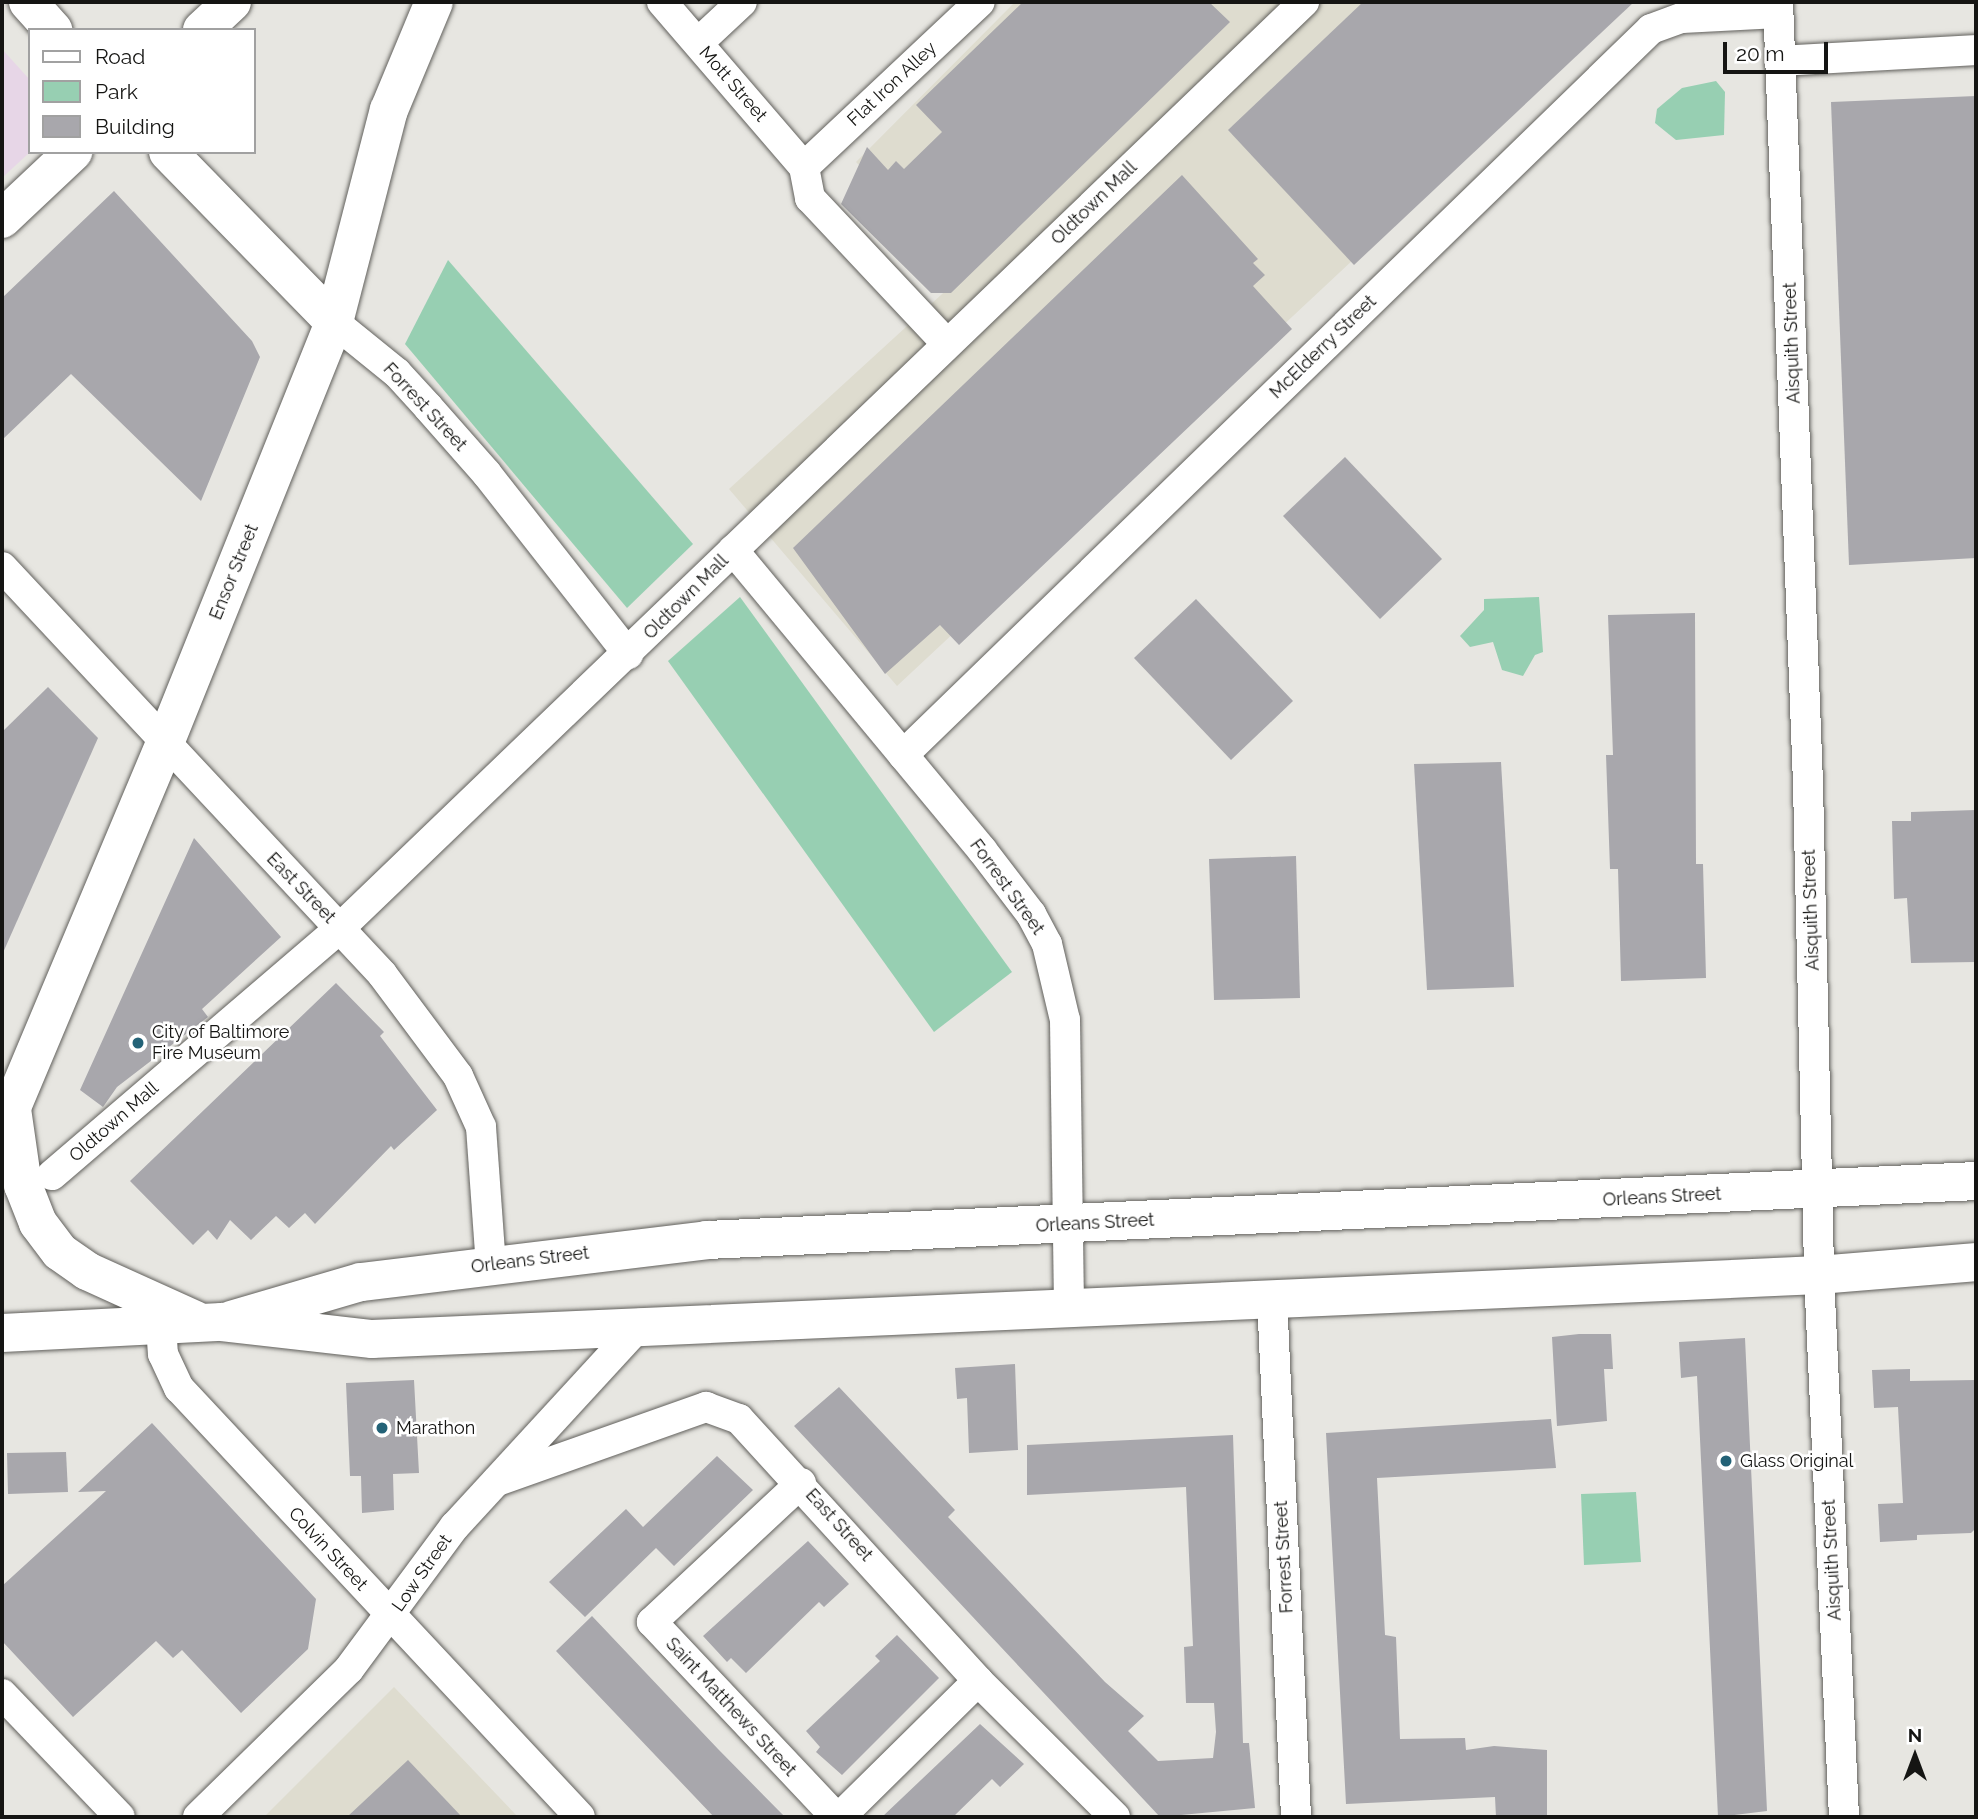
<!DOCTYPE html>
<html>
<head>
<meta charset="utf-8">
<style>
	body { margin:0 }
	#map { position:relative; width:1978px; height:1819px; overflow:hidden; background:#e7e6e1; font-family:Raleway,sans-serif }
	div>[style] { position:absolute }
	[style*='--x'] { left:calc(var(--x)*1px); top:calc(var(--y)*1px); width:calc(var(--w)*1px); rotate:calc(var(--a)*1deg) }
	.built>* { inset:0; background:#dedccf }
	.industrial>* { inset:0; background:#e7d6e7 }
	.green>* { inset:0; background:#97cfb2 }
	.building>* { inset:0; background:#a8a7ac }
	.roads { filter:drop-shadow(0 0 2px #61605c) drop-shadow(0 0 2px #61605c) }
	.street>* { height:30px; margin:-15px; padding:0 15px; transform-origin:15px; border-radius:15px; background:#fff }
	.primary>* { height:38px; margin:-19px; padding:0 19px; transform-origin:19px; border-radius:19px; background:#fff }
	.dots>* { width:19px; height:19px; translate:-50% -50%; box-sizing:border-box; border:4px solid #fff; border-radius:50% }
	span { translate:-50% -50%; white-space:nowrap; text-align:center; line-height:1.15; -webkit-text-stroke:5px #fff; paint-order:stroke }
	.street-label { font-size:18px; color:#151513 }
	.poi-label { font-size:18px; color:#151513 }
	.left { translate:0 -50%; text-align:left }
	.frame { position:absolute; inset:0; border:4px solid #151513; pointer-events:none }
	.legend { position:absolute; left:28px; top:28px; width:228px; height:126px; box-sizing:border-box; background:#fff; border:2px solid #a1a1a1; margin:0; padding:9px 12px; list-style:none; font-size:21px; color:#151513 }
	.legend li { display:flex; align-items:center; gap:14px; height:35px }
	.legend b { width:35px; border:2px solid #a1a1a1 }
	.north { position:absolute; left:1880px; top:1721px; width:70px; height:70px; -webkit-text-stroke:5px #fff; paint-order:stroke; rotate:0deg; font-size:19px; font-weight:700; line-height:28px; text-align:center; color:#151513 }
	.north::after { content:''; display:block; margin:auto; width:24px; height:32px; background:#151513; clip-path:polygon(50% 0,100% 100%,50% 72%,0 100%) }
	.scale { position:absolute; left:1723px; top:42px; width:105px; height:32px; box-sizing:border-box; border:4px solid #151513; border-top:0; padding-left:9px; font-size:21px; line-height:24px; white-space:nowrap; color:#151513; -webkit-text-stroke:5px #fff; paint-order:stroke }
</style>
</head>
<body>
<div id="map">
	<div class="built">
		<i style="clip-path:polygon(1015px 2px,1629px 2px,897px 686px,729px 489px,965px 273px,856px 162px)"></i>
		<i style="clip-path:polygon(394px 1687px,518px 1817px,264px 1817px)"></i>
	</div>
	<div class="industrial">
		<i style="clip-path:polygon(2px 49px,30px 80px,30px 152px,2px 178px)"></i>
	</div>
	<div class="green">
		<i style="clip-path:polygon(1716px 81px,1725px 92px,1724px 135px,1676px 140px,1655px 123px,1657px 109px,1682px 88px)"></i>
		<i style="clip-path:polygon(448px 260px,693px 544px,627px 608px,405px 344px)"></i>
		<i style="clip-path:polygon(740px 597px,1012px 972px,934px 1032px,668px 661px)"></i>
		<i style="clip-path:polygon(1539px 597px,1543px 652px,1535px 655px,1523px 676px,1502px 670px,1493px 642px,1470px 647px,1460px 636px,1484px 610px,1484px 599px)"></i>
		<i style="clip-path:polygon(1636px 1492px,1641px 1562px,1584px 1565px,1581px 1494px)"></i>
	</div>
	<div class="building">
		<i style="clip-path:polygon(1023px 2px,1209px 2px,1230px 22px,951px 293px,931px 293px,841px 204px,867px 147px,888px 170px,896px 161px,904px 169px,942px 132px,916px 105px)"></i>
		<i style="clip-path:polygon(1363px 2px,1634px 2px,1354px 265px,1228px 130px)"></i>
		<i style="clip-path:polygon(1976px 96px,1976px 558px,1849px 565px,1831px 102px)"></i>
		<i style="clip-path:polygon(1182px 175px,1258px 259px,1253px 263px,1265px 275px,1253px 286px,1292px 329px,959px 645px,940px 625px,885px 674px,793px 548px)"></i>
		<i style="clip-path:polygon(114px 191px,252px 341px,260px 357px,201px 501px,71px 374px,2px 440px,2px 298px)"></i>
		<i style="clip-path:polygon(1345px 457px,1442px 559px,1380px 619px,1283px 516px)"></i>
		<i style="clip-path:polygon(1196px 599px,1293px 701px,1231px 760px,1134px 658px)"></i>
		<i style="clip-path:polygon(1695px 613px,1696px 864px,1703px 864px,1706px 978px,1621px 981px,1618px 869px,1610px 869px,1606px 755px,1613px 755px,1608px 615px)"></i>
		<i style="clip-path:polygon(48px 687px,98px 738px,2px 955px,2px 732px)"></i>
		<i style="clip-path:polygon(1501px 762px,1514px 987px,1427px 990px,1414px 764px)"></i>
		<i style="clip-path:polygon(1976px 810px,1976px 962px,1911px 963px,1907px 898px,1894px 899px,1892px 821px,1911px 821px,1911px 812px)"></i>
		<i style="clip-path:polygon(194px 838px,281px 937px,202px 1009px,208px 1017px,117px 1087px,103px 1107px,80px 1090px)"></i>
		<i style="clip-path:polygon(1296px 856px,1300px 998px,1214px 1000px,1209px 859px)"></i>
		<i style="clip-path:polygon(336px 983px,384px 1032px,380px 1036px,437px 1110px,394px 1150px,391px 1146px,315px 1224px,305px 1213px,289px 1228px,276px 1216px,251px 1240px,230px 1220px,217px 1240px,208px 1230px,193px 1245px,130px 1181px)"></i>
		<i style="clip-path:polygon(1579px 1334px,1611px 1334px,1613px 1369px,1604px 1369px,1607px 1421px,1557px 1426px,1552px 1337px)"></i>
		<i style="clip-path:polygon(1745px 1338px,1767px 1811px,1718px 1817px,1697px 1376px,1681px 1378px,1679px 1342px)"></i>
		<i style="clip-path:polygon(1015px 1364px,1018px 1450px,969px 1453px,967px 1398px,957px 1399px,955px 1368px)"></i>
		<i style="clip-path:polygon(1910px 1369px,1910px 1381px,1976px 1380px,1976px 1528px,1971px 1533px,1917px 1535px,1917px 1540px,1880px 1542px,1878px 1504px,1903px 1503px,1898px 1407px,1874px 1408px,1872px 1370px)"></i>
		<i style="clip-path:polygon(414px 1380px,419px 1473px,393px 1474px,394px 1510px,362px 1513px,361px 1476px,350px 1476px,346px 1383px)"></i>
		<i style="clip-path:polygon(839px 1387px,955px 1510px,948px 1517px,1105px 1682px,1144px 1716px,1128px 1731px,1158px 1761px,1213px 1758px,1216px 1732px,1214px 1703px,1186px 1703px,1184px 1647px,1193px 1646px,1186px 1487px,1027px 1495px,1027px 1445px,1233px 1435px,1243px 1743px,1249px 1743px,1255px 1808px,1160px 1817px,794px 1426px)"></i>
		<i style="clip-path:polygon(1551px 1419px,1556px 1468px,1377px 1478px,1385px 1635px,1396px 1637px,1400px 1739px,1465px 1738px,1466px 1750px,1494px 1746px,1547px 1750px,1547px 1817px,1496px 1817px,1495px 1797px,1346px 1804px,1326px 1433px)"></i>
		<i style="clip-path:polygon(152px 1423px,316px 1599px,308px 1649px,241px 1713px,182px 1650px,173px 1658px,156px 1641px,73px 1717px,2px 1641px,2px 1586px,106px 1491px,78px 1492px)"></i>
		<i style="clip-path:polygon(66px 1452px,68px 1492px,8px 1494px,7px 1453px)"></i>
		<i style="clip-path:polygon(717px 1456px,753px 1490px,674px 1566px,656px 1548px,585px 1617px,549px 1582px,626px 1509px,643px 1527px)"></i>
		<i style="clip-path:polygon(808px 1541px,849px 1584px,824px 1607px,819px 1602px,746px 1673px,731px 1658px,727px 1662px,703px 1636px)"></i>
		<i style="clip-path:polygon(592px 1616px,718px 1749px,785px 1817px,714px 1817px,556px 1651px)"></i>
		<i style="clip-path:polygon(897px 1635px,939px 1678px,842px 1775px,816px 1752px,820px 1747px,806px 1731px,880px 1661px,875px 1656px)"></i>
		<i style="clip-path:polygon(980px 1724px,1024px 1764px,1000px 1787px,992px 1779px,953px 1817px,882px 1817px)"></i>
		<i style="clip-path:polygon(408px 1760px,462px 1817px,347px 1817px)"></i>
	</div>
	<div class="roads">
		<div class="street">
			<i style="--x:662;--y:2;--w:218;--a:49.3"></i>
			<i style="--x:804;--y:167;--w:32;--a:79"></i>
			<i style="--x:810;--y:198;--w:200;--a:46.8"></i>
			<i style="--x:1778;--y:2;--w:783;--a:87.8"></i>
			<i style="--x:1808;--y:784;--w:491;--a:88.7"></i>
			<i style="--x:1819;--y:1275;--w:543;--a:87.36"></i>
			<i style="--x:698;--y:43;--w:60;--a:-43"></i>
			<i style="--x:1780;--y:61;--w:196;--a:-3.2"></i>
			<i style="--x:804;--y:167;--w:241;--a:-43.2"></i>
			<i style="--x:334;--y:322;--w:81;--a:39"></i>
			<i style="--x:397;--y:373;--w:46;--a:47.6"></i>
			<i style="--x:428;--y:407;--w:89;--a:48.6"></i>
			<i style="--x:487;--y:474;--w:229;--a:51.9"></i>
			<i style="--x:733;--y:550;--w:390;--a:50.3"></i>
			<i style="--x:982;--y:850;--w:81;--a:52.6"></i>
			<i style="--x:1031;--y:914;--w:34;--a:62"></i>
			<i style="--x:1047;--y:944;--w:78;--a:76.7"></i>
			<i style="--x:1065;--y:1020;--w:287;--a:89.2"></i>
			<i style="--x:2;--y:567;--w:557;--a:46.96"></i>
			<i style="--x:382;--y:974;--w:127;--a:53.3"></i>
			<i style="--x:458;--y:1076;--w:56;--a:65.7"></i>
			<i style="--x:481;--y:1127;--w:138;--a:85.9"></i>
			<i style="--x:903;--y:755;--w:1042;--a:-44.14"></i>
			<i style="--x:1651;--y:29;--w:33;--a:-20"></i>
			<i style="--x:1682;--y:18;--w:96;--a:-3"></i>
			<i style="--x:52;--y:1175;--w:379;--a:-40.6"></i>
			<i style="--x:340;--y:928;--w:1337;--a:-43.85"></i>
			<i style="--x:1272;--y:1298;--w:520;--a:87.35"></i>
			<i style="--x:161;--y:1326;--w:28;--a:86"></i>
			<i style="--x:163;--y:1354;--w:38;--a:65"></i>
			<i style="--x:179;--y:1388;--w:587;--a:46.93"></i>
			<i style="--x:497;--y:1481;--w:222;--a:-19.5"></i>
			<i style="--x:706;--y:1407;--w:35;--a:20"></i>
			<i style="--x:739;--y:1419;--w:355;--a:47.6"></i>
			<i style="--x:978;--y:1681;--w:193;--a:44.8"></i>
			<i style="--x:801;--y:1483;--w:204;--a:137"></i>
			<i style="--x:652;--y:1622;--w:268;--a:46.7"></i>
			<i style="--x:2;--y:1694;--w:170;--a:46.2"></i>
			<i style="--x:198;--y:1817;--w:211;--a:-44.4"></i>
			<i style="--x:349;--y:1669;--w:178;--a:-53.5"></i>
			<i style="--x:455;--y:1526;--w:275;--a:-47.4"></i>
			<i style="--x:840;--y:1817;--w:194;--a:-44.6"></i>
		</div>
		<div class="primary">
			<i style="--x:28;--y:2;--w:38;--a:48"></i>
			<i style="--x:202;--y:30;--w:41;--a:-43"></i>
			<i style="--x:168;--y:152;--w:238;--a:45.7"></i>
			<i style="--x:2;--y:219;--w:98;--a:-43.3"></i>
			<i style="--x:12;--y:1109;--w:77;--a:81.8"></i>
			<i style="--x:23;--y:1185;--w:41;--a:68.5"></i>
			<i style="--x:38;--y:1223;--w:36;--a:53"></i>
			<i style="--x:60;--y:1252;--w:33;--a:35"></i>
			<i style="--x:87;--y:1271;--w:119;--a:24.4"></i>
			<i style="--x:2;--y:1131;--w:421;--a:-67.2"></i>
			<i style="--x:165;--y:743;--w:454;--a:-68.1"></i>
			<i style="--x:334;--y:322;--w:219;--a:-75.5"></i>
			<i style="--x:389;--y:110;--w:117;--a:-67.4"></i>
			<i style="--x:231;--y:1320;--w:135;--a:-16.3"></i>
			<i style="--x:361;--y:1282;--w:349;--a:-6.9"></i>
			<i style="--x:707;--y:1240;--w:1270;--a:-2.66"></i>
			<i style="--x:2;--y:1333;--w:220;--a:-2.9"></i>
			<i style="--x:222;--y:1322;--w:151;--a:6.5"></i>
			<i style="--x:372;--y:1339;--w:1448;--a:-2.53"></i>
			<i style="--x:1819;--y:1275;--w:158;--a:-4.7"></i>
		</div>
	</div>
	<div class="dots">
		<i style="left:138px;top:1043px;background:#236277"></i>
		<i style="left:382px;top:1428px;background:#236277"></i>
		<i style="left:1726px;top:1461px;background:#236277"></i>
	</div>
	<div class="street-label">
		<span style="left:733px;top:84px;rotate:49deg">Mott Street</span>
		<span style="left:892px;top:84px;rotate:-43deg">Flat Iron Alley</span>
		<span style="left:1094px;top:203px;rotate:-44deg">Oldtown Mall</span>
		<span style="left:1792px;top:343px;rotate:-92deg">Aisquith Street</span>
		<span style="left:1323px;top:347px;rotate:-44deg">McElderry Street</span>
		<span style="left:425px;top:407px;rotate:47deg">Forrest Street</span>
		<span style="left:234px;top:572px;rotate:-68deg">Ensor Street</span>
		<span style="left:686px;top:597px;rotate:-45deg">Oldtown Mall</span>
		<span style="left:1007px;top:887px;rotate:54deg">Forrest Street</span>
		<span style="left:301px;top:888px;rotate:46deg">East Street</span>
		<span style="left:1811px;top:910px;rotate:-92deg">Aisquith Street</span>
		<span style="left:114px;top:1122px;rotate:-41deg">Oldtown Mall</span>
		<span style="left:1662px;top:1197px;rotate:-3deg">Orleans Street</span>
		<span style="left:1095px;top:1223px;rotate:-3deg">Orleans Street</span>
		<span style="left:530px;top:1260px;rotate:-7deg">Orleans Street</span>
		<span style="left:839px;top:1525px;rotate:48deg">East Street</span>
		<span style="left:328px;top:1549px;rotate:47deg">Colvin Street</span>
		<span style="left:1284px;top:1557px;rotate:-93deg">Forrest Street</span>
		<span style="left:1832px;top:1560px;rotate:-93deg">Aisquith Street</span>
		<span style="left:422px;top:1573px;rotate:-55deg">Low Street</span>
		<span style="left:731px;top:1707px;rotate:47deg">Saint Matthews Street</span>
	</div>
	<div class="poi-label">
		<span class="left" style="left:152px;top:1043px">City of Baltimore<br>Fire Museum</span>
		<span class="left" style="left:396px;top:1428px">Marathon</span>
		<span class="left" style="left:1740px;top:1461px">Glass Original</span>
	</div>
	<div class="frame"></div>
	<ul class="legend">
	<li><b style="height:9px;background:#fff"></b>Road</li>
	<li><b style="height:19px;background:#97cfb2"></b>Park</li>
	<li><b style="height:19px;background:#a8a7ac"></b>Building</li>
	</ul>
	<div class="north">N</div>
	<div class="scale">20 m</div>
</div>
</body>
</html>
